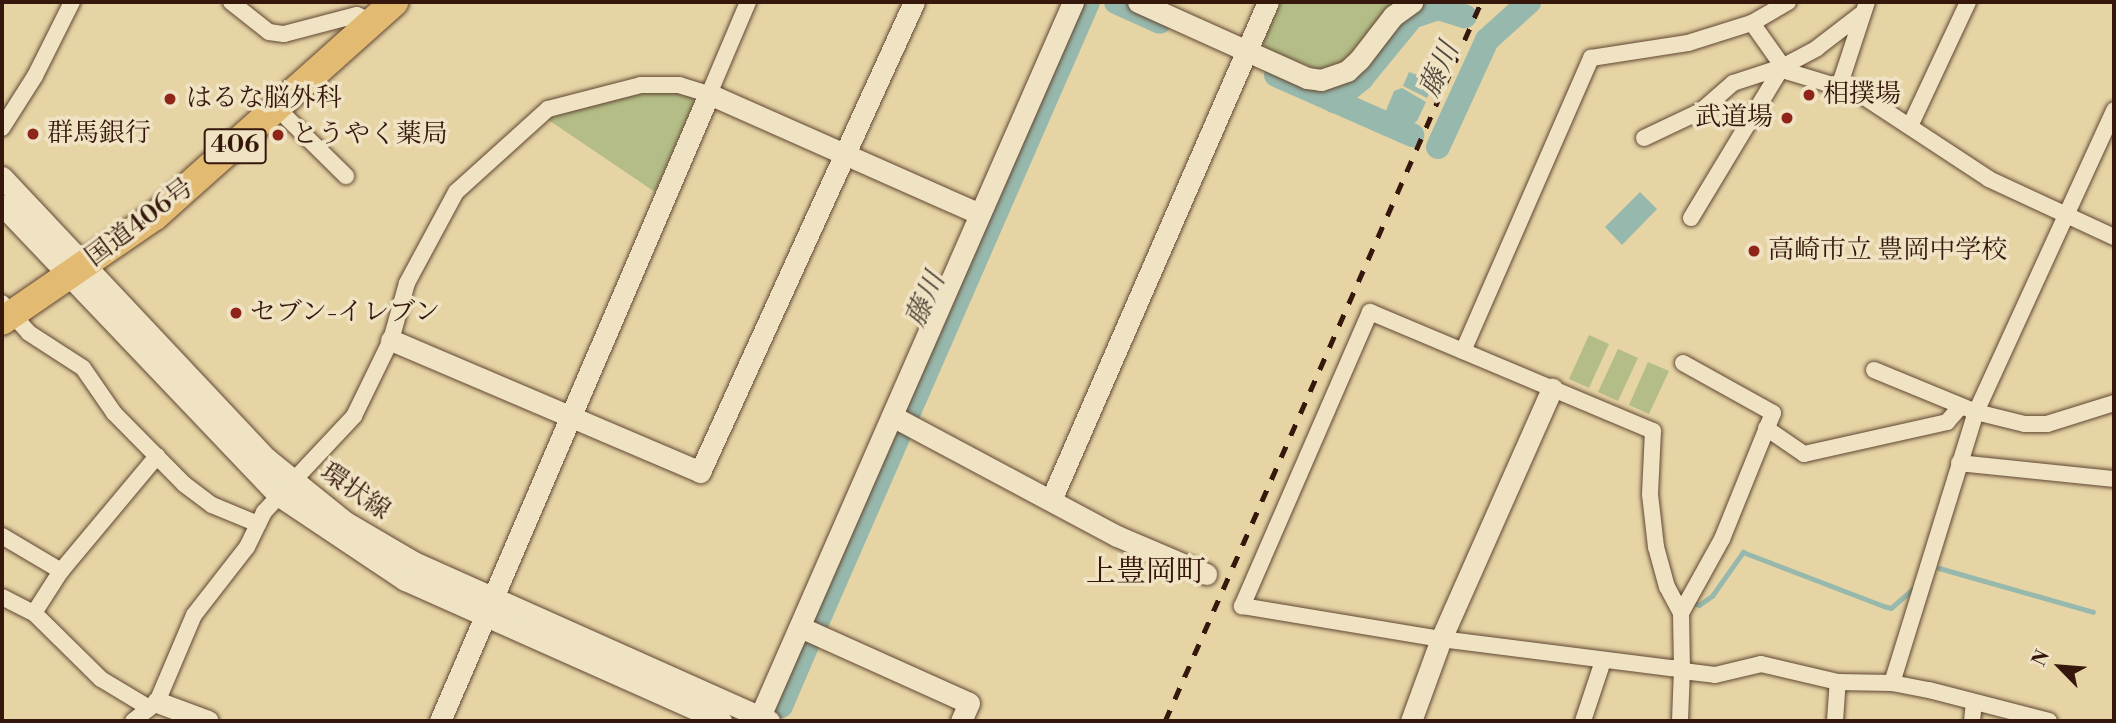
<!DOCTYPE html>
<html>
<head>
<meta charset="utf-8">
<style>
	body { margin:0 }
	#map { position:relative; width:2116px; height:723px; overflow:hidden; background:#e6d4a5; font-family:"Libre Bodoni","Noto Serif JP",serif }
	div>[style] { position:absolute }
	[style*='--x'] { left:calc(var(--x)*1px); top:calc(var(--y)*1px); width:calc(var(--w)*1px); rotate:calc(var(--a)*1deg) }
	.green>* { inset:0; background:#b4bd87 }
	.water>* { inset:0; background:#97b8ac }
	.stream>* { height:4.5px; margin:-2.25px; padding:0 2.25px; transform-origin:2.25px; border-radius:2.25px; background:#97b8ac }
	.river>* { height:24px; margin:-12px; padding:0 12px; transform-origin:12px; border-radius:12px; background:#97b8ac }
	.roads { filter:drop-shadow(0 0 2px #614632) drop-shadow(0 0 2px #614632) }
	.street>* { height:16px; margin:-8px; padding:0 8px; transform-origin:8px; border-radius:8px; background:#efe3c4 }
	.secondary>* { height:21px; margin:-10.5px; padding:0 10.5px; transform-origin:10.5px; border-radius:10.5px; background:#efe3c4 }
	.highway>* { height:28px; margin:-14px; padding:0 14px; transform-origin:14px; border-radius:14px; background:#e3ba72 }
	.rail>* { height:4.5px; margin-top:-2.25px; transform-origin:0; background:repeating-linear-gradient(90deg,#35170c 0 12px,transparent 0 24px) }
	.dots>* { width:19px; height:19px; translate:-50% -50%; box-sizing:border-box; border:4px solid #efe3c4; border-radius:50% }
	span { translate:-50% -50%; white-space:nowrap; text-align:center; line-height:1.15; -webkit-text-stroke:7px #efe3c4; paint-order:stroke }
	.shield-label span { padding:2px 5px; background:#efe3c4; border:2px solid; border-radius:5px; -webkit-text-stroke-width:0 }
	.shield-label { font-size:24px; color:#35170c; font-weight:700 }
	.poi-label { font-size:26px; color:#35170c }
	.left { translate:0 -50%; text-align:left }
	.right { translate:-100% -50%; text-align:right }
	.street-label { font-size:26px; color:#35170c }
	.water-label { font-size:28px; color:#52473c; font-style:italic }
	.quarter-label { font-size:30px; color:#35170c }
	.frame { position:absolute; inset:0; border:4px solid #35170c; pointer-events:none }
	.north { position:absolute; left:2025px; top:632px; width:70px; height:70px; -webkit-text-stroke:5px #efe3c4; paint-order:stroke; rotate:295deg; font-size:19px; font-weight:700; line-height:28px; text-align:center; color:#35170c }
	.north::after { content:''; display:block; margin:auto; width:24px; height:32px; background:#35170c; clip-path:polygon(50% 0,100% 100%,50% 72%,0 100%) }
</style>
</head>
<body>
<div id="map">
	<div class="green">
		<i style="clip-path:polygon(1278px 2px,1397px 2px,1342px 64px,1321px 71px,1266px 49px,1262px 37px)"></i>
		<i style="clip-path:polygon(639px 90px,676px 90px,692px 97px,693px 105px,655px 192px,547px 119px)"></i>
		<i style="clip-path:polygon(1589px 335px,1609px 344px,1589px 388px,1569px 379px)"></i>
		<i style="clip-path:polygon(1618px 349px,1638px 358px,1618px 401px,1598px 392px)"></i>
		<i style="clip-path:polygon(1648px 362px,1669px 371px,1649px 414px,1629px 405px)"></i>
	</div>
	<div class="water">
		<i style="clip-path:polygon(1409px 72px,1435px 81px,1427px 98px,1403px 86px)"></i>
		<i style="clip-path:polygon(1402px 88px,1426px 102px,1417px 121px,1405px 129px,1383px 118px,1394px 91px)"></i>
		<i style="clip-path:polygon(1640px 192px,1657px 209px,1622px 245px,1605px 227px)"></i>
	</div>
	<div class="stream">
		<i style="--x:1939;--y:568;--w:160;--a:15.9"></i>
		<i style="--x:1693;--y:603;--w:6;--a:18"></i>
		<i style="--x:1699;--y:605;--w:16;--a:-35"></i>
		<i style="--x:1712;--y:596;--w:54;--a:-54.8"></i>
		<i style="--x:1743;--y:552;--w:151;--a:21"></i>
		<i style="--x:1884;--y:606;--w:7;--a:16"></i>
		<i style="--x:1891;--y:608;--w:28;--a:-41"></i>
	</div>
	<div class="river">
		<i style="--x:1116;--y:2;--w:48;--a:24.4"></i>
		<i style="--x:1276;--y:75;--w:149;--a:23.8"></i>
		<i style="--x:1334;--y:101;--w:36;--a:-39"></i>
		<i style="--x:1362;--y:78;--w:79;--a:-50.7"></i>
		<i style="--x:1412;--y:17;--w:28;--a:-19"></i>
		<i style="--x:1438;--y:8;--w:28;--a:17"></i>
		<i style="--x:1438;--y:147;--w:118;--a:-65.4"></i>
		<i style="--x:1487;--y:40;--w:57;--a:-42.1"></i>
		<i style="--x:817;--y:623;--w:678;--a:-66.42"></i>
		<i style="--x:781;--y:706;--w:69;--a:-66.8"></i>
	</div>
	<div class="roads">
		<div class="street">
			<i style="--x:231;--y:2;--w:48;--a:38.3"></i>
			<i style="--x:269;--y:32;--w:15;--a:8"></i>
			<i style="--x:284;--y:34;--w:75;--a:-14.6"></i>
			<i style="--x:357;--y:15;--w:17;--a:25"></i>
			<i style="--x:1752;--y:23;--w:59;--a:54.7"></i>
			<i style="--x:1786;--y:71;--w:55;--a:16.8"></i>
			<i style="--x:1839;--y:87;--w:89;--a:-71.8"></i>
			<i style="--x:1840;--y:81;--w:178;--a:33.3"></i>
			<i style="--x:1989;--y:179;--w:138;--a:24.9"></i>
			<i style="--x:277;--y:108;--w:97;--a:44.6"></i>
			<i style="--x:1910;--y:126;--w:137;--a:-64.9"></i>
			<i style="--x:2;--y:128;--w:62;--a:-57.6"></i>
			<i style="--x:35;--y:76;--w:83;--a:-63.4"></i>
			<i style="--x:1644;--y:138;--w:63;--a:-25.3"></i>
			<i style="--x:1701;--y:111;--w:43;--a:-41.2"></i>
			<i style="--x:1733;--y:83;--w:52;--a:-18.1"></i>
			<i style="--x:1782;--y:67;--w:40;--a:-28"></i>
			<i style="--x:1817;--y:48;--w:54;--a:-37.5"></i>
			<i style="--x:1691;--y:218;--w:176;--a:-58.9"></i>
			<i style="--x:2;--y:303;--w:40;--a:48"></i>
			<i style="--x:29;--y:333;--w:64;--a:32.9"></i>
			<i style="--x:83;--y:368;--w:55;--a:55.4"></i>
			<i style="--x:114;--y:413;--w:100;--a:45.4"></i>
			<i style="--x:184;--y:484;--w:35;--a:37"></i>
			<i style="--x:212;--y:505;--w:50;--a:22.4"></i>
			<i style="--x:1463;--y:351;--w:320;--a:-66.4"></i>
			<i style="--x:1591;--y:58;--w:98;--a:-8.8"></i>
			<i style="--x:1688;--y:43;--w:67;--a:-17.4"></i>
			<i style="--x:1752;--y:23;--w:42;--a:-30.3"></i>
			<i style="--x:1874;--y:370;--w:110;--a:22.4"></i>
			<i style="--x:1976;--y:412;--w:50;--a:13.8"></i>
			<i style="--x:2025;--y:424;--w:22;--a:0"></i>
			<i style="--x:2047;--y:424;--w:70;--a:-17.4"></i>
			<i style="--x:1766;--y:428;--w:46;--a:34.4"></i>
			<i style="--x:1804;--y:454;--w:147;--a:-12.6"></i>
			<i style="--x:1947;--y:422;--w:21;--a:-49"></i>
			<i style="--x:1959;--y:463;--w:156;--a:5.9"></i>
			<i style="--x:2;--y:536;--w:69;--a:30.7"></i>
			<i style="--x:2;--y:597;--w:36;--a:27"></i>
			<i style="--x:34;--y:613;--w:94;--a:44.6"></i>
			<i style="--x:101;--y:679;--w:56;--a:31.1"></i>
			<i style="--x:34;--y:613;--w:50;--a:-57.3"></i>
			<i style="--x:61;--y:571;--w:150;--a:-50.1"></i>
			<i style="--x:1681;--y:613;--w:85;--a:-61"></i>
			<i style="--x:1722;--y:539;--w:136;--a:-68"></i>
			<i style="--x:1773;--y:413;--w:103;--a:-150.9"></i>
			<i style="--x:1892;--y:683;--w:284;--a:-72.8"></i>
			<i style="--x:1976;--y:412;--w:332;--a:-65.4"></i>
			<i style="--x:133;--y:721;--w:31;--a:-38"></i>
			<i style="--x:157;--y:702;--w:95;--a:-67"></i>
			<i style="--x:194;--y:615;--w:86;--a:-52.1"></i>
			<i style="--x:247;--y:547;--w:39;--a:-64"></i>
			<i style="--x:264;--y:512;--w:132;--a:-46.8"></i>
			<i style="--x:354;--y:416;--w:85;--a:-64"></i>
			<i style="--x:391;--y:340;--w:59;--a:-74.3"></i>
			<i style="--x:407;--y:283;--w:103;--a:-61.7"></i>
			<i style="--x:456;--y:192;--w:124;--a:-42.1"></i>
			<i style="--x:548;--y:109;--w:96;--a:-14.5"></i>
			<i style="--x:641;--y:85;--w:38;--a:0"></i>
			<i style="--x:679;--y:85;--w:31;--a:17"></i>
			<i style="--x:709;--y:94;--w:100;--a:-67"></i>
			<i style="--x:1583;--y:721;--w:63;--a:-71.6"></i>
			<i style="--x:1680;--y:721;--w:51;--a:-87.8"></i>
			<i style="--x:1682;--y:670;--w:57;--a:-91"></i>
			<i style="--x:1681;--y:613;--w:30;--a:-118"></i>
			<i style="--x:1667;--y:587;--w:41;--a:-105.4"></i>
			<i style="--x:1656;--y:547;--w:53;--a:-96.5"></i>
			<i style="--x:1650;--y:494;--w:63;--a:-87.3"></i>
			<i style="--x:1653;--y:431;--w:307;--a:-157.2"></i>
			<i style="--x:1370;--y:312;--w:321;--a:113.5"></i>
			<i style="--x:1242;--y:606;--w:202;--a:9.4"></i>
			<i style="--x:1441;--y:639;--w:233;--a:7.2"></i>
			<i style="--x:1672;--y:668;--w:10;--a:11"></i>
			<i style="--x:1682;--y:670;--w:9;--a:13"></i>
			<i style="--x:1691;--y:672;--w:24;--a:7"></i>
			<i style="--x:1715;--y:675;--w:47;--a:-13.4"></i>
			<i style="--x:1761;--y:664;--w:79;--a:13.2"></i>
			<i style="--x:1838;--y:682;--w:54;--a:1.1"></i>
			<i style="--x:1892;--y:683;--w:38;--a:11"></i>
			<i style="--x:1929;--y:690;--w:124;--a:14.5"></i>
			<i style="--x:1835;--y:721;--w:39;--a:-86"></i>
			<i style="--x:1972;--y:721;--w:19;--a:-84"></i>
		</div>
		<div class="secondary">
			<i style="--x:1138;--y:2;--w:185;--a:24.2"></i>
			<i style="--x:1307;--y:78;--w:14;--a:8"></i>
			<i style="--x:1321;--y:80;--w:28;--a:-19"></i>
			<i style="--x:1347;--y:71;--w:16;--a:-43"></i>
			<i style="--x:1359;--y:60;--w:56;--a:-52.3"></i>
			<i style="--x:1393;--y:16;--w:24;--a:-36"></i>
			<i style="--x:2;--y:177;--w:386;--a:46.8"></i>
			<i style="--x:266;--y:458;--w:100;--a:38.9"></i>
			<i style="--x:344;--y:521;--w:81;--a:30.4"></i>
			<i style="--x:414;--y:562;--w:389;--a:24.1"></i>
			<i style="--x:2;--y:205;--w:400;--a:46.4"></i>
			<i style="--x:278;--y:495;--w:153;--a:33.8"></i>
			<i style="--x:405;--y:580;--w:346;--a:24"></i>
			<i style="--x:391;--y:340;--w:336;--a:23.1"></i>
			<i style="--x:700;--y:472;--w:516;--a:-65.52"></i>
			<i style="--x:892;--y:416;--w:255;--a:28.1"></i>
			<i style="--x:1117;--y:536;--w:97;--a:23.1"></i>
			<i style="--x:1051;--y:500;--w:543;--a:-66.46"></i>
			<i style="--x:800;--y:627;--w:185;--a:24.2"></i>
			<i style="--x:969;--y:703;--w:20;--a:114"></i>
			<i style="--x:157;--y:702;--w:54;--a:20.4"></i>
			<i style="--x:440;--y:721;--w:682;--a:-66.78"></i>
			<i style="--x:709;--y:94;--w:296;--a:23.9"></i>
			<i style="--x:758;--y:721;--w:785;--a:-66.34"></i>
			<i style="--x:1411;--y:721;--w:87;--a:-69.9"></i>
			<i style="--x:1441;--y:639;--w:274;--a:-66.1"></i>
		</div>
		<div class="highway">
			<i style="--x:2;--y:321;--w:186;--a:-34.5"></i>
			<i style="--x:155;--y:216;--w:321;--a:-41.8"></i>
		</div>
	</div>
	<div class="rail">
		<i style="--x:1165;--y:721;--w:785;--a:-66.27"></i>
	</div>
	<div class="dots">
		<i style="left:1809px;top:95px;background:#8f2418"></i>
		<i style="left:170px;top:99px;background:#8f2418"></i>
		<i style="left:1787px;top:118px;background:#8f2418"></i>
		<i style="left:33px;top:134px;background:#8f2418"></i>
		<i style="left:278px;top:135px;background:#8f2418"></i>
		<i style="left:1754px;top:251px;background:#8f2418"></i>
		<i style="left:236px;top:313px;background:#8f2418"></i>
	</div>
	<div class="shield-label">
		<span style="left:235px;top:146px">406</span>
	</div>
	<div class="poi-label">
		<span class="left" style="left:1823px;top:95px">相撲場</span>
		<span class="left" style="left:186px;top:99px">はるな脳外科</span>
		<span class="right" style="left:1773px;top:118px">武道場</span>
		<span class="left" style="left:47px;top:134px">群馬銀行</span>
		<span class="left" style="left:292px;top:135px">とうやく薬局</span>
		<span class="left" style="left:1768px;top:251px">高崎市立 豊岡中学校</span>
		<span class="left" style="left:250px;top:313px">セブン-イレブン</span>
	</div>
	<div class="street-label">
		<span style="left:140px;top:223px;rotate:-37deg">国道406号</span>
		<span style="left:355px;top:492px;rotate:35deg">環状線</span>
	</div>
	<div class="water-label">
		<span style="left:1440px;top:70px;rotate:-66deg">藤川</span>
		<span style="left:926px;top:300px;rotate:-66deg">藤川</span>
	</div>
	<div class="quarter-label">
		<span style="left:1146px;top:572px">上豊岡町</span>
	</div>
	<div class="frame"></div>
	<div class="north">N</div>
</div>
</body>
</html>
